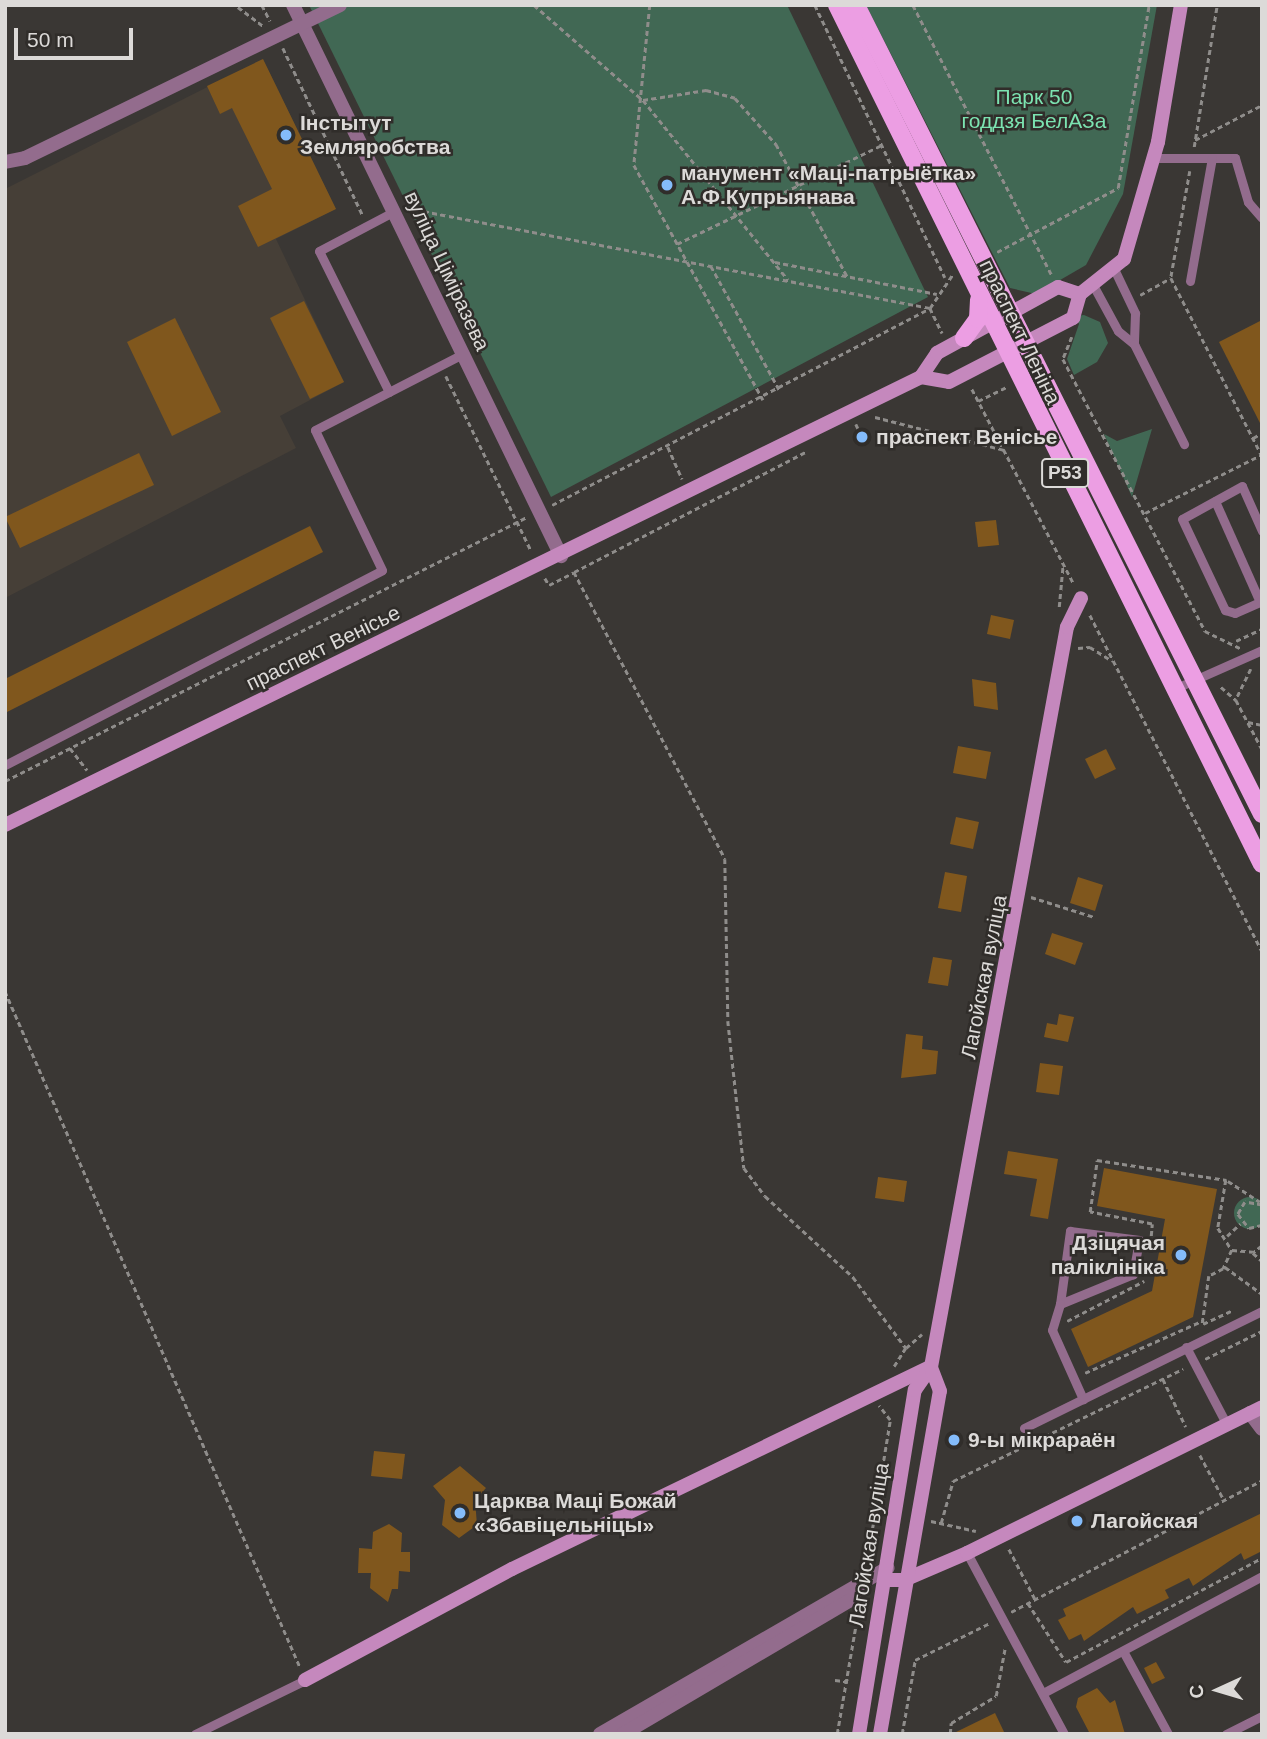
<!DOCTYPE html>
<html>
<head>
<meta charset="utf-8">
<style>
	body { margin:0 }
	#map { position:relative; width:1267px; height:1739px; overflow:hidden; background:#3a3734; font-family:Arial,sans-serif }
	div>[style] { position:absolute }
	[style*='--x'] { left:calc(var(--x)*1px); top:calc(var(--y)*1px); width:calc(var(--w)*1px); rotate:calc(var(--a)*1deg) }
	.built>* { inset:0; background:#463f37 }
	.green>* { inset:0; background:#416854 }
	.round { border-radius:50% }
	.building>* { inset:0; background:#80571d }
	.path>* { height:2.5px; margin-top:-1.25px; transform-origin:0; background:repeating-linear-gradient(90deg,#8f8d8b 0 5px,transparent 0 8.5px) }
	.lane>* { height:9px; margin:-4.5px; padding:0 4.5px; transform-origin:4.5px; border-radius:4.5px; background:#936c8d }
	.street>* { height:14px; margin:-7px; padding:0 7px; transform-origin:7px; border-radius:7px; background:#936c8d }
	.secondary>* { height:14px; margin:-7px; padding:0 7px; transform-origin:7px; border-radius:7px; background:#c588bd }
	.primary>* { height:18px; margin:-9px; padding:0 9px; transform-origin:9px; border-radius:9px; background:#ec9ee3 }
	.dots>* { width:19px; height:19px; translate:-50% -50%; box-sizing:border-box; border:4px solid #302d2a; border-radius:50% }
	span { translate:-50% -50%; white-space:nowrap; text-align:center; line-height:1.15; -webkit-text-stroke:5px #302d2a; paint-order:stroke }
	.shield-label span { padding:2px 5px; background:#302d2a; border:2px solid; border-radius:5px; -webkit-text-stroke-width:0 }
	.shield-label { font-size:19px; color:#dcdad8; font-weight:700 }
	.park-label { font-size:21px; color:#7ce3b1 }
	.poi-label { font-size:21px; color:#dcdad8; font-weight:700 }
	.left { translate:0 -50%; text-align:left }
	.right { translate:-100% -50%; text-align:right }
	.street-label { font-size:21px; color:#dcdad8 }
	.frame { position:absolute; inset:0; border:7px solid #dcdad8; pointer-events:none }
	.north { position:absolute; left:1183px; top:1655px; width:70px; height:70px; -webkit-text-stroke:5px #302d2a; paint-order:stroke; rotate:266deg; font-size:19px; font-weight:700; line-height:28px; text-align:center; color:#dcdad8 }
	.north::after { content:''; display:block; margin:auto; width:24px; height:32px; background:#dcdad8; clip-path:polygon(50% 0,100% 100%,50% 72%,0 100%) }
	.scale { position:absolute; left:14px; top:28px; width:119px; height:32px; box-sizing:border-box; border:4px solid #dcdad8; border-top:0; padding-left:9px; font-size:21px; line-height:24px; white-space:nowrap; color:#dcdad8; -webkit-text-stroke:5px #302d2a; paint-order:stroke }
</style>
</head>
<body>
<div id="map">
	<div class="built">
		<i style="clip-path:polygon(263px 59px,336px 209px,276px 239px,344px 382px,280px 416px,296px 448px,5px 598px,5px 189px)"></i>
	</div>
	<div class="green">
		<i style="clip-path:polygon(309px 5px,787px 5px,928px 297px,551px 497px)"></i>
		<i style="clip-path:polygon(866px 5px,1157px 5px,1123px 194px,1086px 265px,1036px 294px,1010px 288px)"></i>
		<i style="clip-path:polygon(1084px 315px,1100px 322px,1108px 343px,1097px 362px,1074px 375px,1067px 359px,1079px 324px,1076px 316px)"></i>
		<i style="clip-path:polygon(1152px 429px,1132px 497px,1104px 434px,1117px 441px)"></i>
		<i class="round" style="left:1234px;top:1197px;width:32px;height:32px"></i>
	</div>
	<div class="building">
		<i style="clip-path:polygon(263px 59px,336px 209px,258px 247px,238px 206px,272px 189px,232px 108px,220px 114px,207px 86px)"></i>
		<i style="clip-path:polygon(304px 301px,344px 382px,310px 399px,270px 318px)"></i>
		<i style="clip-path:polygon(175px 318px,221px 412px,172px 436px,127px 342px)"></i>
		<i style="clip-path:polygon(1262px 320px,1262px 427px,1219px 342px)"></i>
		<i style="clip-path:polygon(139px 453px,154px 485px,20px 548px,5px 517px)"></i>
		<i style="clip-path:polygon(996px 520px,999px 545px,978px 547px,975px 522px)"></i>
		<i style="clip-path:polygon(310px 526px,323px 552px,5px 713px,5px 679px)"></i>
		<i style="clip-path:polygon(991px 615px,1014px 620px,1010px 639px,987px 634px)"></i>
		<i style="clip-path:polygon(972px 679px,996px 683px,998px 710px,974px 706px)"></i>
		<i style="clip-path:polygon(958px 746px,991px 752px,986px 779px,953px 773px)"></i>
		<i style="clip-path:polygon(1106px 749px,1116px 769px,1095px 779px,1085px 759px)"></i>
		<i style="clip-path:polygon(956px 817px,979px 822px,973px 849px,950px 844px)"></i>
		<i style="clip-path:polygon(945px 872px,967px 876px,961px 912px,938px 908px)"></i>
		<i style="clip-path:polygon(1078px 877px,1103px 885px,1095px 911px,1070px 903px)"></i>
		<i style="clip-path:polygon(1052px 933px,1083px 943px,1075px 965px,1045px 954px)"></i>
		<i style="clip-path:polygon(933px 957px,952px 960px,948px 986px,928px 983px)"></i>
		<i style="clip-path:polygon(1059px 1014px,1074px 1017px,1068px 1042px,1044px 1037px,1047px 1023px,1057px 1025px)"></i>
		<i style="clip-path:polygon(906px 1034px,923px 1036px,922px 1049px,938px 1051px,936px 1074px,901px 1078px)"></i>
		<i style="clip-path:polygon(1040px 1063px,1063px 1066px,1059px 1095px,1036px 1092px)"></i>
		<i style="clip-path:polygon(1008px 1151px,1058px 1159px,1048px 1219px,1030px 1216px,1037px 1179px,1004px 1174px)"></i>
		<i style="clip-path:polygon(1104px 1168px,1217px 1189px,1193px 1317px,1088px 1367px,1071px 1329px,1152px 1291px,1165px 1219px,1097px 1206px)"></i>
		<i style="clip-path:polygon(878px 1177px,907px 1181px,904px 1202px,875px 1198px)"></i>
		<i style="clip-path:polygon(374px 1451px,405px 1454px,402px 1479px,371px 1476px)"></i>
		<i style="clip-path:polygon(460px 1466px,486px 1488px,475px 1500px,477px 1525px,459px 1538px,442px 1525px,445px 1500px,433px 1486px)"></i>
		<i style="clip-path:polygon(1262px 1513px,1262px 1551px,1244px 1560px,1241px 1553px,1193px 1586px,1189px 1578px,1165px 1590px,1169px 1598px,1137px 1614px,1133px 1607px,1084px 1641px,1081px 1634px,1069px 1640px,1058px 1620px,1066px 1616px,1063px 1609px)"></i>
		<i style="clip-path:polygon(389px 1524px,402px 1533px,401px 1552px,410px 1552px,410px 1572px,399px 1571px,398px 1589px,392px 1589px,388px 1602px,370px 1588px,371px 1573px,358px 1573px,359px 1548px,372px 1549px,373px 1532px)"></i>
		<i style="clip-path:polygon(1156px 1662px,1165px 1678px,1152px 1684px,1144px 1668px)"></i>
		<i style="clip-path:polygon(1097px 1688px,1110px 1703px,1115px 1700px,1125px 1734px,1090px 1734px,1076px 1707px,1078px 1698px)"></i>
		<i style="clip-path:polygon(995px 1713px,1005px 1734px,952px 1734px)"></i>
	</div>
	<div class="path">
		<i style="--x:262;--y:5;--w:18;--a:63"></i>
		<i style="--x:534;--y:5;--w:145;--a:41.1"></i>
		<i style="--x:643;--y:100;--w:231;--a:51.1"></i>
		<i style="--x:650;--y:5;--w:161;--a:95.7"></i>
		<i style="--x:634;--y:165;--w:268;--a:61.2"></i>
		<i style="--x:815;--y:5;--w:302;--a:64.5"></i>
		<i style="--x:913;--y:5;--w:304;--a:62.8"></i>
		<i style="--x:238;--y:7;--w:31;--a:37"></i>
		<i style="--x:283;--y:48;--w:186;--a:64.5"></i>
		<i style="--x:643;--y:100;--w:64;--a:-9"></i>
		<i style="--x:706;--y:90;--w:30;--a:15"></i>
		<i style="--x:735;--y:98;--w:62;--a:48.3"></i>
		<i style="--x:776;--y:144;--w:150;--a:61.7"></i>
		<i style="--x:1195;--y:140;--w:76;--a:-27.6"></i>
		<i style="--x:1194;--y:147;--w:144;--a:-80.8"></i>
		<i style="--x:1190;--y:171;--w:109;--a:100.1"></i>
		<i style="--x:1171;--y:278;--w:200;--a:62.9"></i>
		<i style="--x:407;--y:208;--w:532;--a:10.82"></i>
		<i style="--x:677;--y:244;--w:228;--a:-25.8"></i>
		<i style="--x:997;--y:252;--w:137;--a:-27.9"></i>
		<i style="--x:1118;--y:188;--w:186;--a:-80.4"></i>
		<i style="--x:775;--y:262;--w:165;--a:11.2"></i>
		<i style="--x:711;--y:266;--w:143;--a:61.1"></i>
		<i style="--x:1140;--y:295;--w:35;--a:-29"></i>
		<i style="--x:930;--y:308;--w:28;--a:64"></i>
		<i style="--x:1072;--y:337;--w:24;--a:112"></i>
		<i style="--x:1063;--y:359;--w:307;--a:62.4"></i>
		<i style="--x:1205;--y:631;--w:39;--a:26"></i>
		<i style="--x:446;--y:376;--w:194;--a:64"></i>
		<i style="--x:972;--y:389;--w:220;--a:62.4"></i>
		<i style="--x:978;--y:401;--w:32;--a:-26"></i>
		<i style="--x:875;--y:417;--w:133;--a:14.3"></i>
		<i style="--x:856;--y:424;--w:14;--a:65"></i>
		<i style="--x:1253;--y:438;--w:10;--a:-29"></i>
		<i style="--x:668;--y:447;--w:35;--a:66"></i>
		<i style="--x:552;--y:505;--w:426;--a:-27.5"></i>
		<i style="--x:930;--y:308;--w:41;--a:-55.9"></i>
		<i style="--x:1145;--y:513;--w:130;--a:-26.6"></i>
		<i style="--x:574;--y:572;--w:263;--a:-27.4"></i>
		<i style="--x:545;--y:578;--w:8;--a:60"></i>
		<i style="--x:549;--y:585;--w:28;--a:-27"></i>
		<i style="--x:574;--y:572;--w:324;--a:62.2"></i>
		<i style="--x:725;--y:859;--w:162;--a:88.9"></i>
		<i style="--x:728;--y:1021;--w:148;--a:83.8"></i>
		<i style="--x:744;--y:1168;--w:35;--a:53"></i>
		<i style="--x:765;--y:1196;--w:120;--a:42.6"></i>
		<i style="--x:853;--y:1277;--w:89;--a:53.3"></i>
		<i style="--x:906;--y:1348;--w:22;--a:122"></i>
		<i style="--x:1059;--y:607;--w:43;--a:-84.7"></i>
		<i style="--x:1090;--y:615;--w:377;--a:62.9"></i>
		<i style="--x:1236;--y:641;--w:29;--a:-25"></i>
		<i style="--x:1078;--y:648;--w:12;--a:-5"></i>
		<i style="--x:1090;--y:647;--w:26;--a:32"></i>
		<i style="--x:1251;--y:669;--w:34;--a:116"></i>
		<i style="--x:1236;--y:700;--w:55;--a:62"></i>
		<i style="--x:1221;--y:687;--w:20;--a:41"></i>
		<i style="--x:1248;--y:722;--w:14;--a:12"></i>
		<i style="--x:70;--y:748;--w:28;--a:52"></i>
		<i style="--x:5;--y:781;--w:585;--a:-26.83"></i>
		<i style="--x:1031;--y:897;--w:66;--a:17.6"></i>
		<i style="--x:5;--y:991;--w:738;--a:66.42"></i>
		<i style="--x:1228;--y:1181;--w:38;--a:33"></i>
		<i style="--x:1262;--y:1205;--w:17;--a:-170"></i>
		<i style="--x:1245;--y:1202;--w:14;--a:120"></i>
		<i style="--x:1238;--y:1214;--w:18;--a:52"></i>
		<i style="--x:1249;--y:1228;--w:13;--a:-13"></i>
		<i style="--x:1151;--y:1236;--w:12;--a:-85"></i>
		<i style="--x:1152;--y:1224;--w:63;--a:-169"></i>
		<i style="--x:1090;--y:1212;--w:52;--a:-82.3"></i>
		<i style="--x:1097;--y:1160;--w:131;--a:8.8"></i>
		<i style="--x:1226;--y:1180;--w:49;--a:99.5"></i>
		<i style="--x:1218;--y:1228;--w:26;--a:58"></i>
		<i style="--x:1232;--y:1250;--w:21;--a:115"></i>
		<i style="--x:1223;--y:1269;--w:16;--a:153"></i>
		<i style="--x:1209;--y:1276;--w:51;--a:97.8"></i>
		<i style="--x:1227;--y:1236;--w:18;--a:-43"></i>
		<i style="--x:1262;--y:1246;--w:11;--a:142"></i>
		<i style="--x:1253;--y:1253;--w:12;--a:42"></i>
		<i style="--x:1232;--y:1250;--w:21;--a:5"></i>
		<i style="--x:1225;--y:1267;--w:46;--a:36.1"></i>
		<i style="--x:1067;--y:1321;--w:87;--a:-27.5"></i>
		<i style="--x:1203;--y:1324;--w:31;--a:-25"></i>
		<i style="--x:906;--y:1348;--w:21;--a:-41"></i>
		<i style="--x:1205;--y:1359;--w:64;--a:-26.2"></i>
		<i style="--x:1085;--y:1373;--w:130;--a:-24"></i>
		<i style="--x:1163;--y:1379;--w:53;--a:64.4"></i>
		<i style="--x:1200;--y:1455;--w:49;--a:61.9"></i>
		<i style="--x:931;--y:1521;--w:46;--a:12.5"></i>
		<i style="--x:941;--y:1523;--w:44;--a:-74.1"></i>
		<i style="--x:953;--y:1481;--w:256;--a:-26"></i>
		<i style="--x:1009;--y:1549;--w:56;--a:62.5"></i>
		<i style="--x:867;--y:1561;--w:143;--a:-80.7"></i>
		<i style="--x:890;--y:1420;--w:18;--a:-128"></i>
		<i style="--x:1028;--y:1603;--w:70;--a:57.2"></i>
		<i style="--x:1066;--y:1662;--w:222;--a:-28"></i>
		<i style="--x:1011;--y:1612;--w:284;--a:-27.7"></i>
		<i style="--x:835;--y:1680;--w:17;--a:7"></i>
		<i style="--x:837;--y:1734;--w:123;--a:-80.2"></i>
		<i style="--x:902;--y:1734;--w:75;--a:-80"></i>
		<i style="--x:915;--y:1660;--w:84;--a:-26.3"></i>
		<i style="--x:950;--y:1734;--w:11;--a:-85"></i>
		<i style="--x:951;--y:1723;--w:52;--a:-31"></i>
		<i style="--x:996;--y:1696;--w:49;--a:-79.4"></i>
	</div>
	<div class="lane">
		<i style="--x:1154;--y:158;--w:81;--a:0"></i>
		<i style="--x:1235;--y:158;--w:46;--a:73.5"></i>
		<i style="--x:1248;--y:202;--w:21;--a:49"></i>
		<i style="--x:1115;--y:271;--w:47;--a:64.5"></i>
		<i style="--x:1135;--y:313;--w:31;--a:92"></i>
		<i style="--x:1190;--y:281;--w:125;--a:-79.9"></i>
		<i style="--x:1093;--y:285;--w:52;--a:61.5"></i>
		<i style="--x:1118;--y:331;--w:21;--a:39"></i>
		<i style="--x:1134;--y:344;--w:112;--a:63.4"></i>
		<i style="--x:389;--y:392;--w:157;--a:-116.4"></i>
		<i style="--x:319;--y:251;--w:86;--a:-27.8"></i>
		<i style="--x:1215;--y:501;--w:111;--a:66"></i>
		<i style="--x:1262;--y:531;--w:49;--a:-114"></i>
		<i style="--x:1242;--y:486;--w:68;--a:151.2"></i>
		<i style="--x:1182;--y:519;--w:101;--a:64.7"></i>
		<i style="--x:1225;--y:610;--w:10;--a:17"></i>
		<i style="--x:1235;--y:613;--w:30;--a:-24"></i>
		<i style="--x:1174;--y:689;--w:96;--a:-23.9"></i>
		<i style="--x:5;--y:765;--w:424;--a:-27.3"></i>
		<i style="--x:382;--y:570;--w:155;--a:-115.6"></i>
		<i style="--x:315;--y:430;--w:166;--a:-27.2"></i>
		<i style="--x:1060;--y:1304;--w:74;--a:-82.2"></i>
		<i style="--x:1070;--y:1231;--w:70;--a:7.4"></i>
		<i style="--x:1139;--y:1240;--w:35;--a:100"></i>
		<i style="--x:1133;--y:1274;--w:79;--a:157.7"></i>
		<i style="--x:1060;--y:1304;--w:27;--a:107"></i>
		<i style="--x:1052;--y:1330;--w:76;--a:65.8"></i>
		<i style="--x:1186;--y:1347;--w:88;--a:62.3"></i>
		<i style="--x:1024;--y:1428;--w:265;--a:-26.2"></i>
		<i style="--x:967;--y:1553;--w:205;--a:61.8"></i>
		<i style="--x:1123;--y:1651;--w:94;--a:61.5"></i>
		<i style="--x:1043;--y:1693;--w:248;--a:-28.1"></i>
		<i style="--x:195;--y:1734;--w:123;--a:-26.1"></i>
		<i style="--x:1226;--y:1734;--w:40;--a:-26.6"></i>
	</div>
	<div class="street">
		<i style="--x:293;--y:5;--w:613;--a:64.06"></i>
		<i style="--x:5;--y:162;--w:20;--a:-11"></i>
		<i style="--x:25;--y:158;--w:350;--a:-25.9"></i>
		<i style="--x:1250;--y:1413;--w:20;--a:53"></i>
		<i style="--x:600;--y:1734;--w:332;--a:-30"></i>
		<i style="--x:623;--y:1734;--w:268;--a:-30.5"></i>
	</div>
	<div class="secondary">
		<i style="--x:921;--y:377;--w:28;--a:10"></i>
		<i style="--x:949;--y:382;--w:140;--a:-27.3"></i>
		<i style="--x:1073;--y:318;--w:25;--a:-74"></i>
		<i style="--x:1080;--y:294;--w:56;--a:-38.5"></i>
		<i style="--x:1124;--y:259;--w:122;--a:-73.8"></i>
		<i style="--x:1158;--y:142;--w:139;--a:-80.5"></i>
		<i style="--x:5;--y:825;--w:1020;--a:-26.06"></i>
		<i style="--x:921;--y:377;--w:29;--a:-56"></i>
		<i style="--x:937;--y:353;--w:138;--a:-28.6"></i>
		<i style="--x:1058;--y:287;--w:23;--a:18"></i>
		<i style="--x:885;--y:1580;--w:19;--a:0"></i>
		<i style="--x:904;--y:1580;--w:69;--a:-23.2"></i>
		<i style="--x:967;--y:1553;--w:329;--a:-26.3"></i>
		<i style="--x:305;--y:1680;--w:235;--a:-28.2"></i>
		<i style="--x:512;--y:1569;--w:464;--a:-25.8"></i>
		<i style="--x:859;--y:1734;--w:349;--a:-80.8"></i>
		<i style="--x:915;--y:1390;--w:28;--a:-55"></i>
		<i style="--x:931;--y:1367;--w:752;--a:-79.59"></i>
		<i style="--x:1067;--y:627;--w:32;--a:-64"></i>
		<i style="--x:880;--y:1734;--w:348;--a:-80.1"></i>
		<i style="--x:940;--y:1391;--w:26;--a:-111"></i>
	</div>
	<div class="primary">
		<i style="--x:837;--y:5;--w:958;--a:63.68"></i>
		<i style="--x:856;--y:5;--w:905;--a:63.35"></i>
		<i style="--x:964;--y:338;--w:24;--a:-54"></i>
		<i style="--x:978;--y:319;--w:19;--a:-87"></i>
	</div>
	<div class="dots">
		<i style="left:286px;top:135px;background:#84bcfb"></i>
		<i style="left:667px;top:185px;background:#84bcfb"></i>
		<i style="left:862px;top:437px;background:#84bcfb"></i>
		<i style="left:1181px;top:1255px;background:#84bcfb"></i>
		<i style="left:954px;top:1440px;background:#84bcfb"></i>
		<i style="left:460px;top:1513px;background:#84bcfb"></i>
		<i style="left:1077px;top:1521px;background:#84bcfb"></i>
	</div>
	<div class="shield-label">
		<span style="left:1065px;top:473px">Р53</span>
	</div>
	<div class="park-label">
		<span style="left:1034px;top:109px">Парк 50<br>годдзя БелАЗа</span>
	</div>
	<div class="poi-label">
		<span class="left" style="left:300px;top:135px">Інстытут<br>Земляробства</span>
		<span class="left" style="left:681px;top:185px">манумент «Маці-патрыётка»<br>А.Ф.Купрыянава</span>
		<span class="left" style="left:876px;top:437px">праспект Венісье</span>
		<span class="right" style="left:1165px;top:1255px">Дзіцячая<br>паліклініка</span>
		<span class="left" style="left:968px;top:1440px">9-ы мікрараён</span>
		<span class="left" style="left:474px;top:1513px">Царква Маці Божай<br>«Збавіцельніцы»</span>
		<span class="left" style="left:1091px;top:1521px">Лагойская</span>
	</div>
	<div class="street-label">
		<span style="left:447px;top:271px;rotate:65deg">вуліца Ціміразева</span>
		<span style="left:1020px;top:332px;rotate:64deg">праспект Леніна</span>
		<span style="left:323px;top:648px;rotate:-26deg">праспект Венісье</span>
		<span style="left:984px;top:977px;rotate:-79deg">Лагойская вуліца</span>
		<span style="left:869px;top:1545px;rotate:-81deg">Лагойская вуліца</span>
	</div>
	<div class="frame"></div>
	<div class="north">С</div>
	<div class="scale">50 m</div>
</div>
</body>
</html>
